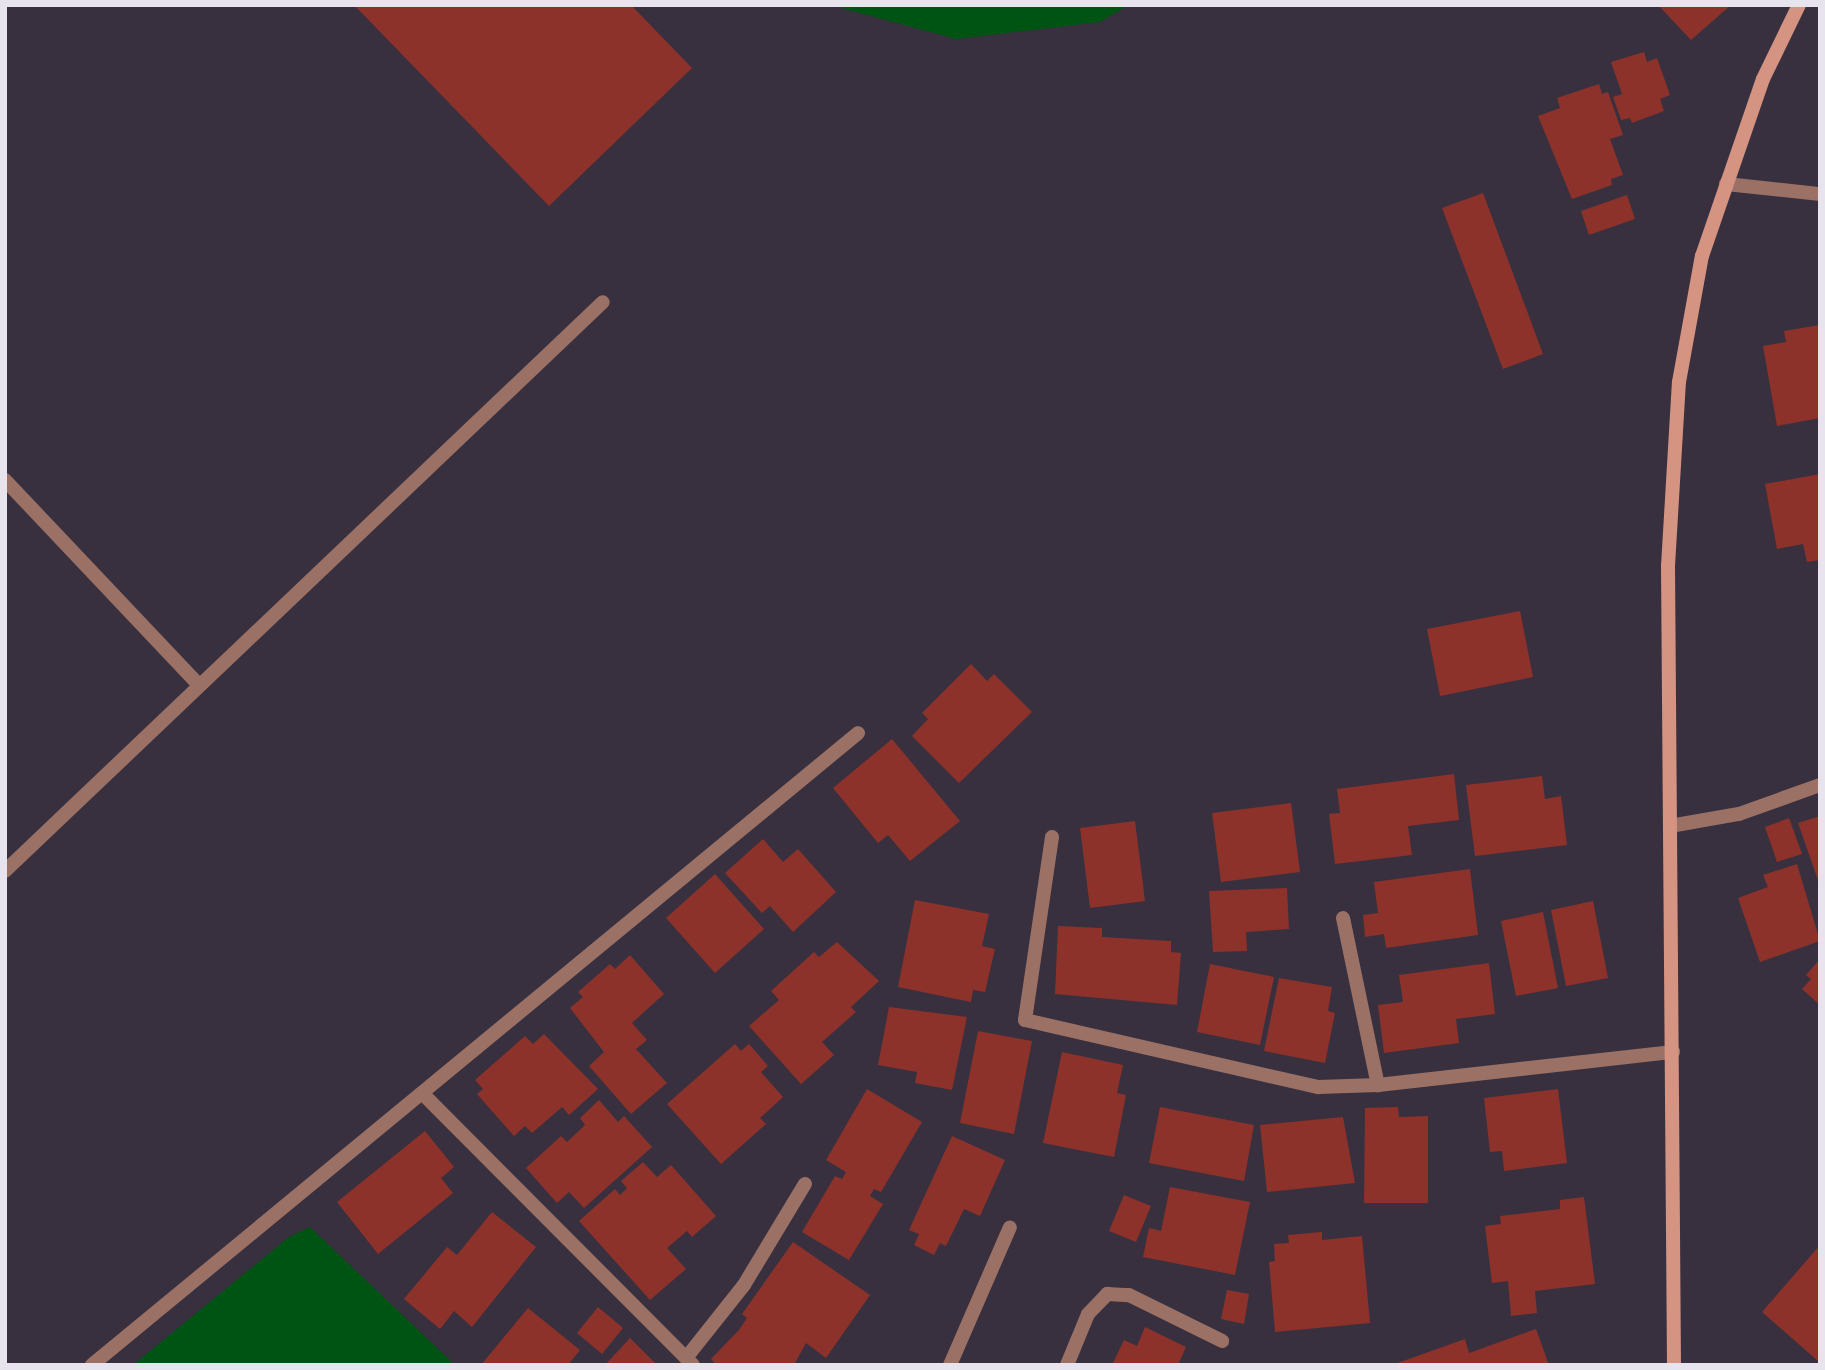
<!DOCTYPE html>
<html>
<head>
<meta charset="utf-8">
<style>
	body { margin:0 }
	#map { position:relative; width:1825px; height:1370px; overflow:hidden; background:#38303f; font-family:Lato,sans-serif }
	div>[style] { position:absolute }
	[style*='--x'] { left:calc(var(--x)*1px); top:calc(var(--y)*1px); width:calc(var(--w)*1px); rotate:calc(var(--a)*1deg) }
	.green>* { inset:0; background:#005413 }
	.building>* { inset:0; background:#8c322a }
	.lane>* { height:14px; margin:-7px; padding:0 7px; transform-origin:7px; border-radius:7px; background:#9b7166 }
	.street>* { height:14px; margin:-7px; padding:0 7px; transform-origin:7px; border-radius:7px; background:#9b7166 }
	.secondary>* { height:14px; margin:-7px; padding:0 7px; transform-origin:7px; border-radius:7px; background:#d59381 }
	span { translate:-50% -50%; white-space:nowrap; text-align:center; line-height:1.15; -webkit-text-stroke:5px #38303f; paint-order:stroke }
	.frame { position:absolute; inset:0; border:7px solid #e8e4ed; pointer-events:none }
</style>
</head>
<body>
<div id="map">
	<div class="green">
		<i style="clip-path:polygon(830px 5px,1129px 5px,1100px 22px,956px 39px)"></i>
		<i style="clip-path:polygon(310px 1227px,455px 1365px,133px 1365px,289px 1237px)"></i>
	</div>
	<div class="building">
		<i style="clip-path:polygon(354px 5px,631px 5px,692px 68px,549px 206px)"></i>
		<i style="clip-path:polygon(1658px 5px,1731px 5px,1691px 40px)"></i>
		<i style="clip-path:polygon(1644px 52px,1647px 62px,1657px 58px,1670px 95px,1660px 99px,1664px 111px,1632px 123px,1630px 118px,1621px 120px,1613px 97px,1622px 94px,1611px 62px)"></i>
		<i style="clip-path:polygon(1599px 84px,1602px 94px,1608px 92px,1623px 135px,1610px 139px,1623px 175px,1611px 179px,1612px 185px,1572px 199px,1538px 116px,1560px 108px,1557px 98px)"></i>
		<i style="clip-path:polygon(1483px 193px,1543px 354px,1503px 369px,1442px 208px)"></i>
		<i style="clip-path:polygon(1627px 195px,1635px 219px,1589px 235px,1581px 211px)"></i>
		<i style="clip-path:polygon(1820px 325px,1820px 418px,1777px 426px,1763px 346px,1786px 342px,1784px 331px)"></i>
		<i style="clip-path:polygon(1820px 474px,1820px 560px,1807px 562px,1803px 544px,1777px 549px,1765px 484px)"></i>
		<i style="clip-path:polygon(1520px 611px,1533px 677px,1440px 696px,1427px 629px)"></i>
		<i style="clip-path:polygon(971px 664px,987px 681px,994px 674px,1032px 712px,959px 783px,912px 736px,928px 719px,922px 713px)"></i>
		<i style="clip-path:polygon(892px 739px,960px 821px,910px 861px,888px 835px,878px 843px,833px 788px)"></i>
		<i style="clip-path:polygon(1454px 774px,1459px 820px,1408px 826px,1412px 855px,1335px 864px,1329px 814px,1340px 813px,1337px 789px)"></i>
		<i style="clip-path:polygon(1542px 776px,1545px 799px,1561px 796px,1567px 845px,1475px 856px,1466px 785px)"></i>
		<i style="clip-path:polygon(1291px 803px,1300px 872px,1221px 882px,1212px 813px)"></i>
		<i style="clip-path:polygon(1820px 816px,1820px 883px,1819px 883px,1798px 823px)"></i>
		<i style="clip-path:polygon(1789px 818px,1802px 854px,1777px 862px,1765px 827px)"></i>
		<i style="clip-path:polygon(1135px 821px,1145px 901px,1090px 908px,1080px 828px)"></i>
		<i style="clip-path:polygon(763px 839px,783px 862px,798px 849px,836px 892px,793px 932px,770px 906px,762px 913px,725px 873px)"></i>
		<i style="clip-path:polygon(1797px 864px,1820px 941px,1760px 962px,1738px 898px,1768px 887px,1763px 875px)"></i>
		<i style="clip-path:polygon(1470px 869px,1478px 935px,1386px 948px,1384px 934px,1365px 937px,1363px 915px,1378px 913px,1374px 882px)"></i>
		<i style="clip-path:polygon(715px 874px,764px 929px,715px 973px,666px 918px)"></i>
		<i style="clip-path:polygon(1287px 888px,1289px 929px,1246px 932px,1247px 951px,1213px 952px,1209px 891px)"></i>
		<i style="clip-path:polygon(915px 900px,989px 914px,982px 946px,995px 949px,985px 992px,973px 990px,971px 1002px,898px 987px)"></i>
		<i style="clip-path:polygon(1593px 901px,1608px 978px,1566px 986px,1551px 910px)"></i>
		<i style="clip-path:polygon(1543px 912px,1558px 988px,1516px 996px,1501px 921px)"></i>
		<i style="clip-path:polygon(1058px 926px,1102px 928px,1102px 937px,1171px 941px,1171px 952px,1181px 953px,1177px 1005px,1055px 994px)"></i>
		<i style="clip-path:polygon(837px 942px,879px 981px,851px 1007px,856px 1012px,822px 1042px,834px 1055px,801px 1084px,749px 1026px,779px 1000px,771px 991px,814px 952px,819px 957px)"></i>
		<i style="clip-path:polygon(630px 955px,664px 994px,632px 1023px,647px 1040px,636px 1049px,667px 1083px,631px 1114px,589px 1066px,604px 1052px,570px 1008px,583px 997px,578px 992px,610px 964px,615px 969px)"></i>
		<i style="clip-path:polygon(1820px 959px,1820px 1005px,1802px 989px,1811px 979px,1806px 975px)"></i>
		<i style="clip-path:polygon(1489px 963px,1495px 1014px,1456px 1019px,1459px 1043px,1384px 1053px,1378px 1005px,1403px 1002px,1399px 975px)"></i>
		<i style="clip-path:polygon(1210px 964px,1274px 977px,1260px 1045px,1197px 1032px)"></i>
		<i style="clip-path:polygon(1279px 978px,1332px 987px,1328px 1011px,1335px 1013px,1325px 1063px,1264px 1051px)"></i>
		<i style="clip-path:polygon(889px 1007px,967px 1017px,952px 1090px,915px 1083px,917px 1072px,878px 1065px)"></i>
		<i style="clip-path:polygon(978px 1031px,1032px 1041px,1014px 1134px,960px 1123px)"></i>
		<i style="clip-path:polygon(544px 1034px,598px 1089px,569px 1115px,562px 1107px,532px 1133px,525px 1126px,514px 1136px,477px 1094px,483px 1089px,475px 1080px,525px 1036px,533px 1044px)"></i>
		<i style="clip-path:polygon(735px 1044px,741px 1051px,749px 1044px,768px 1066px,761px 1072px,783px 1097px,760px 1118px,766px 1124px,721px 1164px,667px 1104px)"></i>
		<i style="clip-path:polygon(1062px 1052px,1123px 1065px,1117px 1093px,1126px 1095px,1114px 1157px,1043px 1143px)"></i>
		<i style="clip-path:polygon(867px 1089px,922px 1122px,881px 1192px,874px 1189px,870px 1196px,883px 1204px,849px 1260px,802px 1232px,835px 1176px,842px 1179px,846px 1172px,826px 1160px)"></i>
		<i style="clip-path:polygon(1558px 1089px,1567px 1163px,1504px 1171px,1502px 1151px,1490px 1152px,1484px 1098px)"></i>
		<i style="clip-path:polygon(599px 1100px,618px 1122px,624px 1116px,652px 1147px,584px 1208px,569px 1192px,557px 1203px,526px 1168px,561px 1136px,567px 1142px,585px 1125px,580px 1118px)"></i>
		<i style="clip-path:polygon(1160px 1107px,1254px 1125px,1244px 1181px,1149px 1163px)"></i>
		<i style="clip-path:polygon(1398px 1107px,1399px 1117px,1428px 1116px,1428px 1203px,1364px 1203px,1365px 1108px)"></i>
		<i style="clip-path:polygon(1343px 1117px,1355px 1183px,1267px 1192px,1260px 1125px)"></i>
		<i style="clip-path:polygon(425px 1131px,454px 1167px,441px 1178px,453px 1193px,378px 1254px,337px 1202px)"></i>
		<i style="clip-path:polygon(952px 1136px,1005px 1160px,980px 1216px,964px 1209px,946px 1246px,940px 1243px,934px 1255px,914px 1245px,919px 1234px,909px 1230px)"></i>
		<i style="clip-path:polygon(643px 1162px,657px 1177px,671px 1165px,716px 1216px,692px 1237px,687px 1231px,667px 1248px,686px 1269px,650px 1300px,579px 1221px,615px 1189px,620px 1195px,627px 1188px,621px 1181px)"></i>
		<i style="clip-path:polygon(1170px 1187px,1250px 1202px,1235px 1275px,1143px 1257px,1149px 1228px,1161px 1231px)"></i>
		<i style="clip-path:polygon(1124px 1195px,1151px 1206px,1136px 1242px,1109px 1231px)"></i>
		<i style="clip-path:polygon(1584px 1197px,1595px 1284px,1535px 1291px,1537px 1313px,1511px 1316px,1508px 1281px,1492px 1283px,1485px 1226px,1501px 1224px,1500px 1216px,1560px 1209px,1560px 1200px)"></i>
		<i style="clip-path:polygon(492px 1212px,536px 1247px,472px 1327px,454px 1311px,440px 1329px,404px 1299px,447px 1247px,457px 1255px)"></i>
		<i style="clip-path:polygon(1322px 1232px,1322px 1240px,1362px 1236px,1370px 1323px,1275px 1332px,1269px 1262px,1275px 1261px,1274px 1244px,1289px 1243px,1288px 1235px)"></i>
		<i style="clip-path:polygon(793px 1242px,870px 1295px,826px 1358px,806px 1343px,794px 1365px,717px 1365px,711px 1359px,739px 1330px,747px 1318px,742px 1314px)"></i>
		<i style="clip-path:polygon(1820px 1245px,1820px 1359px,1818px 1361px,1762px 1312px)"></i>
		<i style="clip-path:polygon(1227px 1290px,1249px 1294px,1244px 1324px,1221px 1319px)"></i>
		<i style="clip-path:polygon(598px 1307px,623px 1328px,602px 1354px,577px 1333px)"></i>
		<i style="clip-path:polygon(528px 1308px,580px 1350px,568px 1365px,481px 1365px)"></i>
		<i style="clip-path:polygon(1145px 1327px,1186px 1347px,1178px 1365px,1112px 1365px,1124px 1340px,1137px 1346px)"></i>
		<i style="clip-path:polygon(1536px 1329px,1549px 1365px,1392px 1365px,1465px 1339px,1469px 1353px)"></i>
		<i style="clip-path:polygon(630px 1338px,657px 1365px,605px 1365px)"></i>
	</div>
	<div class="lane">
		<i style="--x:1726;--y:184;--w:95;--a:6.1"></i>
		<i style="--x:5;--y:480;--w:281;--a:46.6"></i>
		<i style="--x:1670;--y:826;--w:70;--a:-9.9"></i>
		<i style="--x:1739;--y:814;--w:86;--a:-19.7"></i>
		<i style="--x:5;--y:871;--w:825;--a:-43.58"></i>
		<i style="--x:1067;--y:1365;--w:55;--a:-67.6"></i>
		<i style="--x:1088;--y:1314;--w:28;--a:-46"></i>
		<i style="--x:1107;--y:1294;--w:22;--a:3"></i>
		<i style="--x:1129;--y:1295;--w:104;--a:26.3"></i>
	</div>
	<div class="street">
		<i style="--x:1052;--y:837;--w:185;--a:98.4"></i>
		<i style="--x:1025;--y:1020;--w:301;--a:12.9"></i>
		<i style="--x:1318;--y:1087;--w:60;--a:-1.9"></i>
		<i style="--x:1343;--y:918;--w:171;--a:78.2"></i>
		<i style="--x:1378;--y:1085;--w:297;--a:-6.4"></i>
		<i style="--x:424;--y:1095;--w:381;--a:45.1"></i>
		<i style="--x:686;--y:1358;--w:93;--a:-51.5"></i>
		<i style="--x:744;--y:1285;--w:118;--a:-58.9"></i>
		<i style="--x:92;--y:1365;--w:993;--a:-39.52"></i>
		<i style="--x:950;--y:1365;--w:150;--a:-66.5"></i>
	</div>
	<div class="secondary">
		<i style="--x:1674;--y:1365;--w:799;--a:-90.43"></i>
		<i style="--x:1668;--y:566;--w:184;--a:-86.6"></i>
		<i style="--x:1679;--y:382;--w:128;--a:-79.7"></i>
		<i style="--x:1702;--y:256;--w:187;--a:-71"></i>
		<i style="--x:1763;--y:79;--w:82;--a:-64.1"></i>
	</div>
	<div class="frame"></div>
</div>
</body>
</html>
